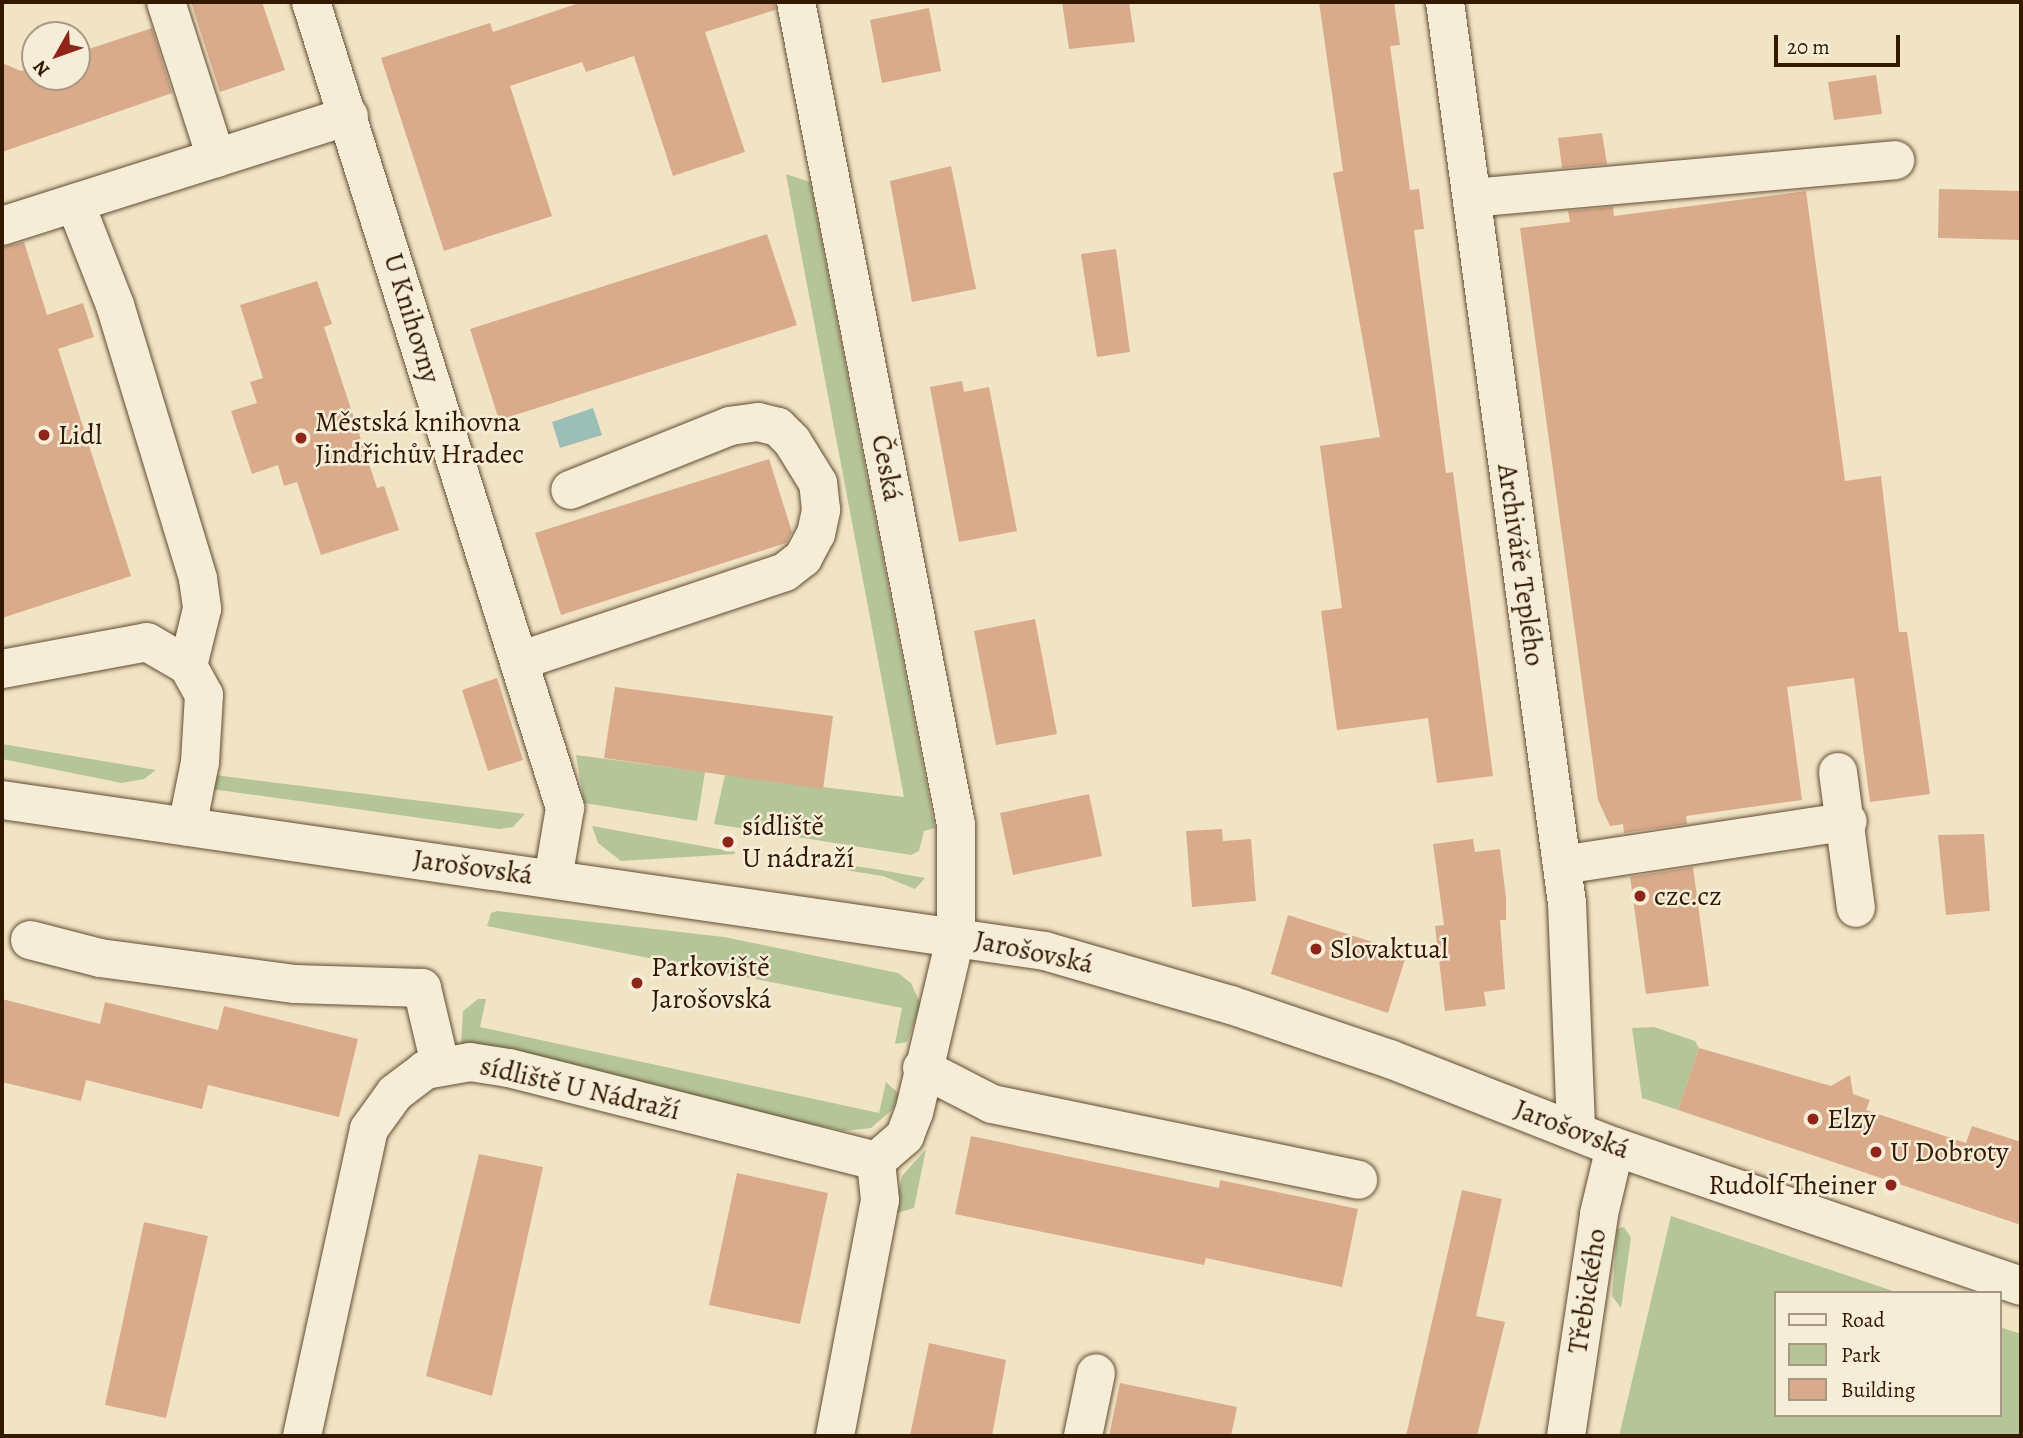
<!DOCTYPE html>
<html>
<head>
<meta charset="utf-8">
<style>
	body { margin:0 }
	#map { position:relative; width:2023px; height:1438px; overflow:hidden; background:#f1e4c4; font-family:Alegreya,serif }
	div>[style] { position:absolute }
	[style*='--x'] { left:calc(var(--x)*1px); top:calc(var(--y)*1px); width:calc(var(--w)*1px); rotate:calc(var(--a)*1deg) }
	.green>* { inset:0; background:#b5c598 }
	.water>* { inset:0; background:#9bbeb6 }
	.building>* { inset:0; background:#d9ab8b }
	.roads { filter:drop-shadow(0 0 2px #624c31) drop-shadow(0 0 2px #624c31) }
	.minor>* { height:38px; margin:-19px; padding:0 19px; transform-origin:19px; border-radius:19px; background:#f6edd9 }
	.dots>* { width:19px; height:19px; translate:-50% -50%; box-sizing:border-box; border:4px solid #f6edd9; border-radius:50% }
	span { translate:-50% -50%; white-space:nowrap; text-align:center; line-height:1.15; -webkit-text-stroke:5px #f6edd9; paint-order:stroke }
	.street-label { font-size:28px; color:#321900 }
	.poi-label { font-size:28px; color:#321900 }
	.left { translate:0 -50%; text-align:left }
	.right { translate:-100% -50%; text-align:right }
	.frame { position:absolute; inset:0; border:4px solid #321900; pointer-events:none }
	.legend { position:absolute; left:1774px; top:1291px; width:228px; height:126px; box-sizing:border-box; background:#f6edd9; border:2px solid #a89882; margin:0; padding:9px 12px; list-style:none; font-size:21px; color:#321900 }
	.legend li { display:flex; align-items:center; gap:14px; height:35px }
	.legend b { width:35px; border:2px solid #a89882 }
	.north { position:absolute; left:21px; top:21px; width:70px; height:70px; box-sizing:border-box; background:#f6edd9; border:2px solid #a89882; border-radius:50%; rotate:230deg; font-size:19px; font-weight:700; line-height:28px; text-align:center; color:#321900 }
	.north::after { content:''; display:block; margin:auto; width:24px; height:32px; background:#8f2418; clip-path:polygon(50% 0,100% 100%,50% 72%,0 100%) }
	.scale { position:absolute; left:1774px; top:35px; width:126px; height:32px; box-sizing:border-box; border:4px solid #321900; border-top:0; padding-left:9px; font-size:21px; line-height:24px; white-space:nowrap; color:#321900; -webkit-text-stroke:5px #f6edd9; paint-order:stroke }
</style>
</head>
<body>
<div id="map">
	<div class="green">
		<i style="clip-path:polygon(786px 174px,810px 182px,935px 828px,924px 831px,919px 851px,911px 855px,714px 824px,725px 775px,904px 797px)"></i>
		<i style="clip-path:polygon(2px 744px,156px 770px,144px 779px,122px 783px,2px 759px)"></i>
		<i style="clip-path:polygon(576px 755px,705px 772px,697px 821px,584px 803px)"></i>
		<i style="clip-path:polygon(215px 775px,525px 814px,513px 827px,499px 829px,212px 789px)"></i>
		<i style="clip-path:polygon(592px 826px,735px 852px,735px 854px,621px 861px,598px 843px)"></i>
		<i style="clip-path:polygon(814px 860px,875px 869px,925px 878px,915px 889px,883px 876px,813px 865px)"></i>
		<i style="clip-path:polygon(497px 911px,724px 937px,898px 973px,911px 983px,921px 1005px,907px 1042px,895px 1044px,902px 1008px,487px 926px,491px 913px)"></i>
		<i style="clip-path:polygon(478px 999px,486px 999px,480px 1027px,879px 1113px,886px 1082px,899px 1094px,893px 1109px,871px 1128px,845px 1131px,482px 1056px,461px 1044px,463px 1011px)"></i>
		<i style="clip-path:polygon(1654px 1027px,1695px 1041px,1699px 1048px,1678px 1110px,1642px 1098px,1632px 1028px)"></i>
		<i style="clip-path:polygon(926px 1149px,914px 1208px,894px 1214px,902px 1176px)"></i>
		<i style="clip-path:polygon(1671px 1216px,1899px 1293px,1776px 1293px,1776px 1415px,2000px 1415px,2000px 1327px,2021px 1334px,2021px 1436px,1619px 1436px)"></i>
		<i style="clip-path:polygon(1624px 1227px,1631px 1238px,1621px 1308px,1612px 1296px,1617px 1229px)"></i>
	</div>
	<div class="water">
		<i style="clip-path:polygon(593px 408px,602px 435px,560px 448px,552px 422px)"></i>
	</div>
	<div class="building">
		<i style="clip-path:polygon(191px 2px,262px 2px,285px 70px,220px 92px)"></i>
		<i style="clip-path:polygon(582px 2px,775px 2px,775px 10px,705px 32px,745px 152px,673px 176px,634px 56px,586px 72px,582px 62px,510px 86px,552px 216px,444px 251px,381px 58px,490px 23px,493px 32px)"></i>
		<i style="clip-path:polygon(1062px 2px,1129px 2px,1135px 42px,1069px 49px)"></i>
		<i style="clip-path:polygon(1319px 2px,1394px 2px,1400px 45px,1390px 46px,1410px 190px,1419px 189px,1424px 229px,1414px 230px,1446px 473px,1453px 472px,1493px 776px,1437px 783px,1428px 718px,1337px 730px,1321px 611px,1342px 608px,1320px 446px,1380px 437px,1333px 173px,1343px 171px)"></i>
		<i style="clip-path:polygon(929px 8px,941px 71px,882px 83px,870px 20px)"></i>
		<i style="clip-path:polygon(152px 28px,172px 93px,2px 152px,2px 63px,21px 71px,35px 67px,35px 77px,77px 77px,77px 53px)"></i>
		<i style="clip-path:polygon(1876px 75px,1882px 114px,1834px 120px,1828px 82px)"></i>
		<i style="clip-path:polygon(1602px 133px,1607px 164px,1562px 168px,1558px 138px)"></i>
		<i style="clip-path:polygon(951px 166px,976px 289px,912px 302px,890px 181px)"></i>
		<i style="clip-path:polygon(1939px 189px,2021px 191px,2021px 240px,1938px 238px)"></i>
		<i style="clip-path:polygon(1806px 191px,1845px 481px,1881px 476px,1899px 632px,1907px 632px,1930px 794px,1870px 802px,1854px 678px,1787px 687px,1802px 800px,1686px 816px,1687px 824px,1624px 833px,1623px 824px,1610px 826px,1598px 800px,1520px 228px,1570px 222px,1568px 211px,1613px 207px,1614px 216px)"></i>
		<i style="clip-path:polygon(767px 234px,797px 325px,499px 420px,470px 329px)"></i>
		<i style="clip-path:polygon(24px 242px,47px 315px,83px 303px,94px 337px,58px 349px,131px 576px,2px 618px,2px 247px)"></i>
		<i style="clip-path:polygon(1116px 249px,1130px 352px,1097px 357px,1081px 254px)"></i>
		<i style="clip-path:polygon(317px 281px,332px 324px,324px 327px,377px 488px,384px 486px,399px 530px,321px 555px,297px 482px,284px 486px,278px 465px,252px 474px,231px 411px,257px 403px,250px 382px,263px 378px,240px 305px)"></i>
		<i style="clip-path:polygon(962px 381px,964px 392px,989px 387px,1017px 531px,959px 542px,930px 387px)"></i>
		<i style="clip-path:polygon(769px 459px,792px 532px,786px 543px,561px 615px,535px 533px)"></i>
		<i style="clip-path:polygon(1035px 619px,1057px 734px,996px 745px,974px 631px)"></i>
		<i style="clip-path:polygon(497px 678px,523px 760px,488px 771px,462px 690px)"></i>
		<i style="clip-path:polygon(615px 687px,833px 716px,823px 789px,604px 758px)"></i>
		<i style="clip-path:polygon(1089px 794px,1102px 856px,1013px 875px,1000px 813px)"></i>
		<i style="clip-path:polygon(1222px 829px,1223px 841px,1251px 839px,1256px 901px,1192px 907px,1186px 831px)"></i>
		<i style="clip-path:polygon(1984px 834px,1990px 911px,1946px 915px,1938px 835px)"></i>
		<i style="clip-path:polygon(1473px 839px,1475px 852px,1500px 849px,1506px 898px,1506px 920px,1500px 920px,1505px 989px,1484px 992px,1486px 1006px,1445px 1011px,1435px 926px,1444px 925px,1433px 844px)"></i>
		<i style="clip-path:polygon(1693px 867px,1709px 986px,1646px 994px,1630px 877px)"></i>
		<i style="clip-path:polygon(1288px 915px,1407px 953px,1388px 1013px,1271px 974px)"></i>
		<i style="clip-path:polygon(2px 999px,100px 1024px,105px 1002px,218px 1030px,224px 1006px,358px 1039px,339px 1117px,208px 1085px,202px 1109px,86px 1080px,81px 1101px,2px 1082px)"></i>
		<i style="clip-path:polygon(1699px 1048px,1831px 1086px,1850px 1075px,1853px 1094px,1870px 1100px,1866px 1110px,1966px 1143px,1972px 1126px,2021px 1142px,2021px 1225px,1678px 1110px)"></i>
		<i style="clip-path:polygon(971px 1136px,1219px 1188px,1220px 1180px,1358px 1209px,1342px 1287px,1206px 1258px,1204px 1265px,955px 1214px)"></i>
		<i style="clip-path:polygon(479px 1154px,543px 1167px,492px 1396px,426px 1376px)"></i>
		<i style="clip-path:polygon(737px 1173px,828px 1193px,800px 1324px,709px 1305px)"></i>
		<i style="clip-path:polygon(1462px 1190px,1502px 1199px,1476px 1316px,1505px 1322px,1477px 1436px,1406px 1436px)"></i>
		<i style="clip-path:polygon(144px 1222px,208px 1236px,166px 1418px,105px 1405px)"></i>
		<i style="clip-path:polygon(929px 1343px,1006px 1360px,992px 1436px,910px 1436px)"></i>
		<i style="clip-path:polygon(1120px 1383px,1237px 1407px,1231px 1436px,1109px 1436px)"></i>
	</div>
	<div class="roads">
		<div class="minor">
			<i style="--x:166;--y:2;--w:164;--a:72.2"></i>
			<i style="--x:311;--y:2;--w:845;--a:72.51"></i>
			<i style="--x:565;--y:808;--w:72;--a:99.6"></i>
			<i style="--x:796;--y:2;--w:837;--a:78.99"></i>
			<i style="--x:956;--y:824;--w:111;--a:90"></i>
			<i style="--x:956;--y:935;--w:182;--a:103.3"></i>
			<i style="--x:914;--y:1112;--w:26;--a:111"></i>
			<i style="--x:905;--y:1136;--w:38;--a:139"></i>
			<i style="--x:1445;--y:2;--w:909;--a:82.29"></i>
			<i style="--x:1567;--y:903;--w:226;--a:87.7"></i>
			<i style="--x:1472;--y:198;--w:425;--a:-5.1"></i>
			<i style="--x:75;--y:203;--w:110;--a:68.6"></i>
			<i style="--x:115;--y:305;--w:286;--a:73.1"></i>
			<i style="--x:198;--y:579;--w:30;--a:82"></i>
			<i style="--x:202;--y:609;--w:59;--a:103.8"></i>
			<i style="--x:2;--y:226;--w:364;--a:-17.6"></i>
			<i style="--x:519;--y:661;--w:280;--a:-18.5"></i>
			<i style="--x:785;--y:572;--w:23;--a:-38"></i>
			<i style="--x:803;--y:558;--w:27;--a:-62"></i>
			<i style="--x:816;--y:534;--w:25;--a:-78"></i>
			<i style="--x:821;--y:510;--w:27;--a:-96"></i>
			<i style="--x:818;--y:483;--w:49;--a:-121.8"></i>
			<i style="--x:792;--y:441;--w:20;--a:-135"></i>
			<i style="--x:778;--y:427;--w:21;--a:-166"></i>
			<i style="--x:758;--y:422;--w:28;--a:172"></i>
			<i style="--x:730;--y:426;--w:172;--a:158.2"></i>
			<i style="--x:2;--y:669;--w:147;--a:-10.5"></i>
			<i style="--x:147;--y:642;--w:48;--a:30.3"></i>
			<i style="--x:188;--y:666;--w:33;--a:61"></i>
			<i style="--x:204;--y:695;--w:67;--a:93.4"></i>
			<i style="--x:200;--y:762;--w:66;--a:101.3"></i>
			<i style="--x:1838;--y:772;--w:137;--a:82.5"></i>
			<i style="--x:2;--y:800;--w:1054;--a:8.24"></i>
			<i style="--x:1045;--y:951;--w:194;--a:16.2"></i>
			<i style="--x:1231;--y:1005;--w:168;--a:18.8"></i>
			<i style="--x:1390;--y:1059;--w:242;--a:21.4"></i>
			<i style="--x:1615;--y:1147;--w:429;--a:18.9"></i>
			<i style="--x:1562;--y:865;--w:289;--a:-8.7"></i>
			<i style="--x:30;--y:940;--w:72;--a:14.4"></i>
			<i style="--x:100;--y:958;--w:197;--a:7.6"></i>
			<i style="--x:295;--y:984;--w:127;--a:1.8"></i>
			<i style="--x:422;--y:988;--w:78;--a:76.7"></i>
			<i style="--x:922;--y:1068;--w:79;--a:27.2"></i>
			<i style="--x:992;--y:1104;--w:374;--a:11.7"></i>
			<i style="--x:302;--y:1436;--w:314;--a:-77.7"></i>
			<i style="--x:369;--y:1129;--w:44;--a:-54.2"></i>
			<i style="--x:395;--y:1093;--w:38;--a:-37"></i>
			<i style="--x:425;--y:1070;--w:46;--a:-10.1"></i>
			<i style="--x:470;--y:1062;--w:39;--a:9"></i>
			<i style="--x:509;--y:1068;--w:379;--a:14.2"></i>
			<i style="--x:835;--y:1436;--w:240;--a:-79.2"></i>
			<i style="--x:880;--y:1200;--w:39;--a:-96"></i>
			<i style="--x:1083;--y:1436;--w:64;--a:-78.3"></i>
			<i style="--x:1566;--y:1436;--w:224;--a:-81.5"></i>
			<i style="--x:1599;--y:1214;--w:69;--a:-76.6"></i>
		</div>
	</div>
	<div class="dots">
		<i style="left:44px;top:435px;background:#8f2418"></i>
		<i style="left:301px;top:438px;background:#8f2418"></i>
		<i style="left:728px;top:842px;background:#8f2418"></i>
		<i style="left:1640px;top:896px;background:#8f2418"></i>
		<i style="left:1316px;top:949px;background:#8f2418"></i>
		<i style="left:637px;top:983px;background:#8f2418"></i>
		<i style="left:1813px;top:1119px;background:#8f2418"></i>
		<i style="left:1876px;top:1152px;background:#8f2418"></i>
		<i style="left:1891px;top:1185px;background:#8f2418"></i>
	</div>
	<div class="street-label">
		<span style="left:412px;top:318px;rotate:73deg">U Knihovny</span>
		<span style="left:887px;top:468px;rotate:79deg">Česká</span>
		<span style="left:1521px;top:565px;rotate:82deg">Archiváře Teplého</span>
		<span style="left:473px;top:867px;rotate:8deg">Jarošovská</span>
		<span style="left:1034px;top:952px;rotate:12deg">Jarošovská</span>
		<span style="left:580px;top:1088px;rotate:13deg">sídliště U Nádraží</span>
		<span style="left:1572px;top:1129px;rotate:21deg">Jarošovská</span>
		<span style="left:1587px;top:1291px;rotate:-81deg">Třebického</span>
	</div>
	<div class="poi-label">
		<span class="left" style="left:315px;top:438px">Městská knihovna<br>Jindřichův Hradec</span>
		<span class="left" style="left:58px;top:435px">Lidl</span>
		<span class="left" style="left:742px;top:842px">sídliště<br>U nádraží</span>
		<span class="left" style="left:1654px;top:896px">czc.cz</span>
		<span class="left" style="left:1330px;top:949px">Slovaktual</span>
		<span class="left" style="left:651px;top:983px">Parkoviště<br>Jarošovská</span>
		<span class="left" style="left:1827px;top:1119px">Elzy</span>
		<span class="left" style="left:1890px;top:1152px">U Dobroty</span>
		<span class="right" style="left:1877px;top:1185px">Rudolf Theiner</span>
	</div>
	<div class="frame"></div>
	<ul class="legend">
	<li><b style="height:9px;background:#f6edd9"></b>Road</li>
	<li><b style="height:19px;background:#b5c598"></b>Park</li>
	<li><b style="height:19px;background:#d9ab8b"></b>Building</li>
	</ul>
	<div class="north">N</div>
	<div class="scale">20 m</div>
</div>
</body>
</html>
